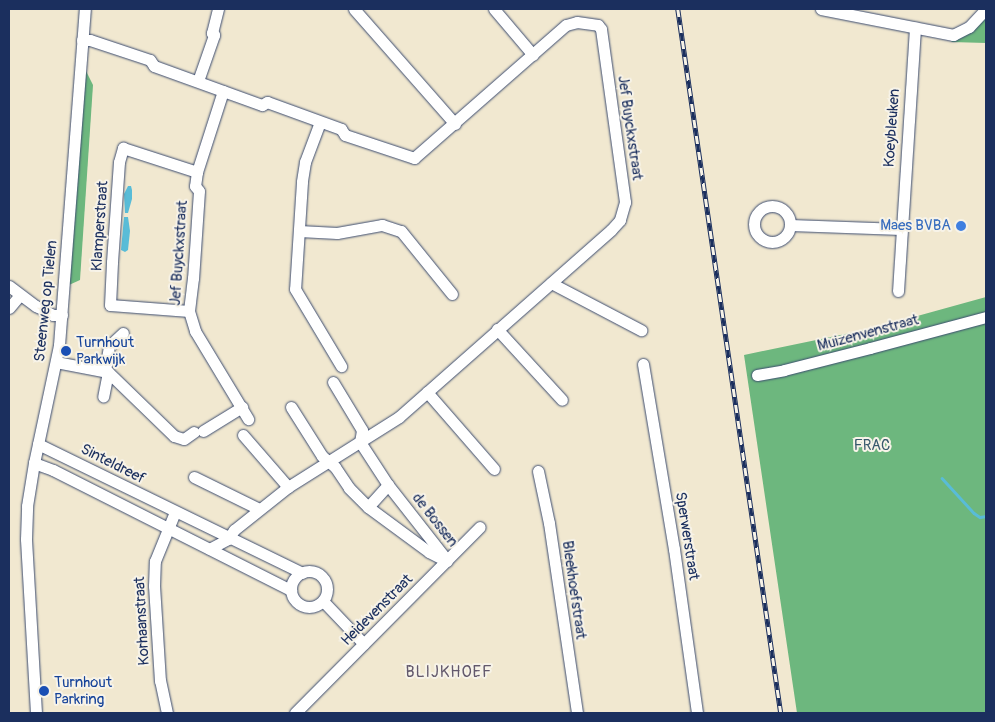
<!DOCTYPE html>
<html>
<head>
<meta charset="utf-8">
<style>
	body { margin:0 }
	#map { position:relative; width:995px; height:722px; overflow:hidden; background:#f1e8d0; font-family:Pangolin,sans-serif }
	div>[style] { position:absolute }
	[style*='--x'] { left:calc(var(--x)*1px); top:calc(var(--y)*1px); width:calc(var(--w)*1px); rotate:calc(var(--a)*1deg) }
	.forest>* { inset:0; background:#6db77e }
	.water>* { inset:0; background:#59bcd7 }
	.stream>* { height:2.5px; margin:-1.25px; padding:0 1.25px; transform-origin:1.25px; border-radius:1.25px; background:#59bcd7 }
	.roads { filter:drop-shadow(0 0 1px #3b4b6f) drop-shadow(0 0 1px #3b4b6f) }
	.minor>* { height:11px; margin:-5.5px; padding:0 5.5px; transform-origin:5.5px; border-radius:5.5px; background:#fff }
	.minor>.ring { margin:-5.5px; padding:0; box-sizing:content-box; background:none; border:11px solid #fff; border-radius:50% }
	.rail>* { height:4.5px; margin-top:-2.25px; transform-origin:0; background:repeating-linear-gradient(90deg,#f7f3e8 0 8px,#1b2f5e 0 16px); box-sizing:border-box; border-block:1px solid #1b2f5e }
	.dots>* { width:14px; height:14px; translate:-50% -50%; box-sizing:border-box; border:2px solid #f7f3e8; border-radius:50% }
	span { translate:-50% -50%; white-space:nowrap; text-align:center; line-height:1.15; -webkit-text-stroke:4px #f7f3e8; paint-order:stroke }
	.street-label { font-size:15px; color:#1b2f5e }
	.shop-label { font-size:15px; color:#366cbe }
	.right { translate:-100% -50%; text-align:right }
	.transit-label { font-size:15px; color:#164399 }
	.left { translate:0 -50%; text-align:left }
	.park-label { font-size:15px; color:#36596c }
	.neighbourhood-label { font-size:16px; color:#63596c; letter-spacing:1px }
	.frame { position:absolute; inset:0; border:10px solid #1b2f5e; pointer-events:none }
</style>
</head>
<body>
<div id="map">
	<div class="forest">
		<i style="clip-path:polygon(986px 10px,986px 43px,951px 42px)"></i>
		<i style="clip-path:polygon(85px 69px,93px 85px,80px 280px,69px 285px)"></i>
		<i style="clip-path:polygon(986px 297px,986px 713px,797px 713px,744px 355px,874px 328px)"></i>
	</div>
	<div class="water">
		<i style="clip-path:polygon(128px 186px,131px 186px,132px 190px,132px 199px,128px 213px,125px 213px,124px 194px)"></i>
		<i style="clip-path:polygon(124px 217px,128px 217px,130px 231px,128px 250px,125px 252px,121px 250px)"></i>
	</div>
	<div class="stream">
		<i style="--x:942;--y:478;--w:47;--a:47.6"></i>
		<i style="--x:974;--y:513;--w:7;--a:34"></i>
		<i style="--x:980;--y:517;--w:6;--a:-9"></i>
	</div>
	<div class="roads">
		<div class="minor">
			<i style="--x:354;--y:9;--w:153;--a:48.7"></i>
			<i style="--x:494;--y:9;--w:60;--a:49.7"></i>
			<i style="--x:821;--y:9;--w:135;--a:11.1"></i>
			<i style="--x:953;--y:35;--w:18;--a:-27"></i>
			<i style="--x:969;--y:27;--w:25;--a:-47"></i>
			<i style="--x:82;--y:40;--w:8;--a:0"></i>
			<i style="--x:90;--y:40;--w:63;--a:18.4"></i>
			<i style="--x:150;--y:60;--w:7;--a:56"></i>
			<i style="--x:154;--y:66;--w:115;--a:19.9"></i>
			<i style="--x:262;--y:105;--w:6;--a:-31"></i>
			<i style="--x:267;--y:102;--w:79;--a:20"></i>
			<i style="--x:341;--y:129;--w:7;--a:56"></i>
			<i style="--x:345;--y:135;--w:73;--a:18.4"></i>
			<i style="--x:414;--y:158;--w:202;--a:-41.2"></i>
			<i style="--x:566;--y:25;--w:11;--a:-15"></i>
			<i style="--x:577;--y:22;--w:21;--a:8"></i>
			<i style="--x:598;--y:25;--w:5;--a:53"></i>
			<i style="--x:601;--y:29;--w:175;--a:82.1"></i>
			<i style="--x:625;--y:202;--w:19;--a:106"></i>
			<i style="--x:620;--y:220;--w:13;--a:132"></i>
			<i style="--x:611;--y:230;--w:283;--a:138.6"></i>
			<i style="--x:399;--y:417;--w:131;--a:147.8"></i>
			<i style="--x:288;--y:487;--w:69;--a:141.5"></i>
			<i style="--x:234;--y:530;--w:11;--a:124"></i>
			<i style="--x:228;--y:539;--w:21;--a:152"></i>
			<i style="--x:198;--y:81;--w:49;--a:-70.8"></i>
			<i style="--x:214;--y:35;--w:3;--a:-135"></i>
			<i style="--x:212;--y:33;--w:25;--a:-76"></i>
			<i style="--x:223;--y:91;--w:85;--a:107.8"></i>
			<i style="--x:197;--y:172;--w:14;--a:98"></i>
			<i style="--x:195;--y:186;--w:6;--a:51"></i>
			<i style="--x:199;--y:191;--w:87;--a:93.9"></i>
			<i style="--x:193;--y:278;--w:33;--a:97"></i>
			<i style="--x:189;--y:311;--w:21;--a:73"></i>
			<i style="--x:195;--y:331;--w:103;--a:58.9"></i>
			<i style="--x:320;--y:122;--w:43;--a:110.6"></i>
			<i style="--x:305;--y:162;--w:20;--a:99"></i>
			<i style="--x:302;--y:182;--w:107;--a:93.7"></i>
			<i style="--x:295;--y:289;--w:90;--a:59.1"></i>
			<i class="ring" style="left:754px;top:206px;width:25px;height:25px"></i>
			<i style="--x:790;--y:225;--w:111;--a:2.1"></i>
			<i style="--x:299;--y:231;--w:38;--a:3"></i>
			<i style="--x:337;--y:233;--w:46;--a:-10.1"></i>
			<i style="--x:382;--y:225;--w:20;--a:18"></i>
			<i style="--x:401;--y:231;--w:81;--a:51"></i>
			<i style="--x:551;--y:283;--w:102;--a:27.6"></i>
			<i style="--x:9;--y:286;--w:34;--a:37"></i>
			<i style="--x:36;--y:306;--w:19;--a:28"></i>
			<i style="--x:53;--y:315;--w:9;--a:0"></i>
			<i style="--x:898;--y:291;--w:264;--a:-86.3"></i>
			<i style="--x:9;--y:308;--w:16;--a:-50"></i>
			<i style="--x:189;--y:311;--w:79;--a:-175.7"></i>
			<i style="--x:110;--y:305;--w:43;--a:-87.3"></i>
			<i style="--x:112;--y:262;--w:100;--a:-86"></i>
			<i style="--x:119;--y:162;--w:15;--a:-74"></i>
			<i style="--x:123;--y:148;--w:78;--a:18"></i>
			<i style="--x:497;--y:329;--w:96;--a:47.5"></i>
			<i style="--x:56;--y:362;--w:53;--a:10.9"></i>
			<i style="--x:108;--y:372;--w:25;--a:101"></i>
			<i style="--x:643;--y:364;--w:188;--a:80.5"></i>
			<i style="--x:674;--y:549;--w:166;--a:82"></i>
			<i style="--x:105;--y:371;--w:25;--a:-81"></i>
			<i style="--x:109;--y:346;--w:19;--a:-43"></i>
			<i style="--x:108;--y:372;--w:92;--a:44.1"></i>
			<i style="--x:174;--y:436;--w:10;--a:17"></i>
			<i style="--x:184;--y:439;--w:12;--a:-35"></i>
			<i style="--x:757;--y:375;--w:27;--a:-10"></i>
			<i style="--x:784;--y:370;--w:89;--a:-14.3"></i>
			<i style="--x:870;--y:348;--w:120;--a:-15"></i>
			<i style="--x:333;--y:382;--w:56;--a:58.9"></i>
			<i style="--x:362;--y:430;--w:12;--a:99"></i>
			<i style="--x:360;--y:442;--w:51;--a:56.9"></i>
			<i style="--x:388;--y:485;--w:94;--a:51.9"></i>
			<i style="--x:427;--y:392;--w:102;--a:49"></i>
			<i style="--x:291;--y:407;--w:58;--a:57.7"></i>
			<i style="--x:322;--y:456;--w:17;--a:40"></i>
			<i style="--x:335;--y:467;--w:25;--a:56"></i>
			<i style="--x:349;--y:488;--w:27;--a:45"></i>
			<i style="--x:368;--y:507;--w:76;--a:36.4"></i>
			<i style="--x:429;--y:552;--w:20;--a:27"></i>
			<i style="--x:203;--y:431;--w:46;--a:-31.6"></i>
			<i style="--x:243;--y:435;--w:69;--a:49.1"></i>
			<i style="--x:38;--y:444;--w:294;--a:26"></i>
			<i style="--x:34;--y:463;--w:20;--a:20"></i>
			<i style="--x:53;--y:470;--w:267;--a:26.8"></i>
			<i style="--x:538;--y:471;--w:53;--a:78.1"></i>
			<i style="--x:549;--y:523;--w:192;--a:81.6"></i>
			<i style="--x:194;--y:477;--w:72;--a:26.2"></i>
			<i style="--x:368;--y:507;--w:30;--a:-48"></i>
			<i class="ring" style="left:291px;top:571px;width:25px;height:25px"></i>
			<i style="--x:323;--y:601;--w:59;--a:46.4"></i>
			<i style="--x:36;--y:713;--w:174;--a:-93.3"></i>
			<i style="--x:26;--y:539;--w:33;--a:-88"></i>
			<i style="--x:27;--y:506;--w:44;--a:-80.8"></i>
			<i style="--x:34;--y:463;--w:121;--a:-78"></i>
			<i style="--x:59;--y:345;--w:337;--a:-85.6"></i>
			<i style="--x:167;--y:713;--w:33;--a:-102"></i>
			<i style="--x:160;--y:681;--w:95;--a:-93.6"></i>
			<i style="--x:154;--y:586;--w:25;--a:-88"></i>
			<i style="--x:155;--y:561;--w:53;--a:-67.8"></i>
			<i style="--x:295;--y:713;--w:262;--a:-45.2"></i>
		</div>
	</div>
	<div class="rail">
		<i style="--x:678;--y:9;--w:711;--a:81.68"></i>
	</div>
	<div class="dots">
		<i style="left:961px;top:226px;background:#3f7fe0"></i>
		<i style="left:66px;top:351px;background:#1a4fb4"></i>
		<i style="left:44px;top:691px;background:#1a4fb4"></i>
	</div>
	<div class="street-label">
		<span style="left:630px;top:128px;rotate:82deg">Jef Buyckxstraat</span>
		<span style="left:892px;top:128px;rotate:-86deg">Koeybleuken</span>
		<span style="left:100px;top:226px;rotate:-86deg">Klamperstraat</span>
		<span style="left:179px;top:253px;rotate:-86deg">Jef Buyckxstraat</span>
		<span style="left:46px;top:301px;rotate:-84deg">Steenweg op Tielen</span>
		<span style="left:868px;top:333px;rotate:-15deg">Muizenvenstraat</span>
		<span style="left:113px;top:464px;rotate:27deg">Sinteldreef</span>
		<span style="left:435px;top:520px;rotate:52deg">de Bossen</span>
		<span style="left:687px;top:536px;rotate:81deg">Sperwerstraat</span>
		<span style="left:574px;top:590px;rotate:82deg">Bleekhoefstraat</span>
		<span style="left:377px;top:610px;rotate:-45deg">Heidevenstraat</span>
		<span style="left:142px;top:621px;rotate:-93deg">Korhaanstraat</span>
	</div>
	<div class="shop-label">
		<span class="right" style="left:951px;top:226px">Maes BVBA</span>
	</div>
	<div class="transit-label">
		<span class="left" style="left:76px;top:351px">Turnhout<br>Parkwijk</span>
		<span class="left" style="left:54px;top:691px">Turnhout<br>Parkring</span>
	</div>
	<div class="park-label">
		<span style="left:872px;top:446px">FRAC</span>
	</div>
	<div class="neighbourhood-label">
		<span style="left:449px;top:672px">BLIJKHOEF</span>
	</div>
	<div class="frame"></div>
</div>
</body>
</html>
